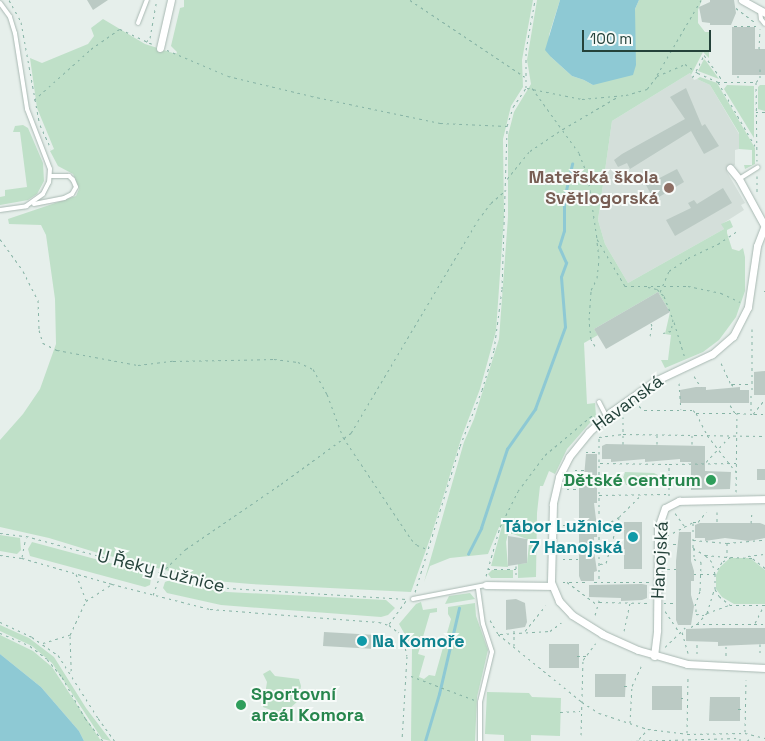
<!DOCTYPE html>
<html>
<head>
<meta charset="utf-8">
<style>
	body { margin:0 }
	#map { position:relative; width:765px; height:741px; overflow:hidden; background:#e6efeb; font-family:"Space Grotesk",sans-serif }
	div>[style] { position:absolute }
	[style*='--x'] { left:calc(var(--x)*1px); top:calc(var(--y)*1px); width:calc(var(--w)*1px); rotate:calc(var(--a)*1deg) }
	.built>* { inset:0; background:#d4dfda }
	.green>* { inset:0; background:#bfe0c8 }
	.water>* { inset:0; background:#8ec9d4 }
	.stream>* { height:2.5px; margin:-1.25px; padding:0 1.25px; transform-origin:1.25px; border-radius:1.25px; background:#8ec9d4 }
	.building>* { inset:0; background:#bbcac4 }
	.path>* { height:1px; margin-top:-0.5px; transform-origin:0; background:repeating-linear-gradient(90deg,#86b3a5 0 2.5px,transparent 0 6.5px) }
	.roads { filter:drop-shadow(0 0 1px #a8b8b2) drop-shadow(0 0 1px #a8b8b2) }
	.service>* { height:4px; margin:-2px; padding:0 2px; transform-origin:2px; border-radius:2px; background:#fff }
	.minor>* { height:7px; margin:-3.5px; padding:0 3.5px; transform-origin:3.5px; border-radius:3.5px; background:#fff }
	.dots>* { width:14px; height:14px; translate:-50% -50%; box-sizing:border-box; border:2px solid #f7fbf9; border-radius:50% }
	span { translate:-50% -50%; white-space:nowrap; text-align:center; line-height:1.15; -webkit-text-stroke:4px #f7fbf9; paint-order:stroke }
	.education-label { font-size:18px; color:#785e54; font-weight:700 }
	.right { translate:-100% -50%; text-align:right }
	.street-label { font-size:18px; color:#24423a }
	.leisure-label { font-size:18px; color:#27864d; font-weight:700 }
	.left { translate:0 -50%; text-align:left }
	.culture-label { font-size:18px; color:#0d838f; font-weight:700 }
	.scale { position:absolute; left:582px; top:30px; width:129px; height:22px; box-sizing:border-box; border:2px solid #24423a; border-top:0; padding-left:6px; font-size:15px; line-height:18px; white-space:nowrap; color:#24423a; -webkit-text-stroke:4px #f7fbf9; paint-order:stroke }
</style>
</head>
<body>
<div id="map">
	<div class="built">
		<i style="clip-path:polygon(690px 73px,694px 80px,697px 79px,710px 85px,739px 134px,739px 149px,735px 150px,735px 165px,727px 169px,727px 172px,745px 203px,741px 205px,744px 210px,722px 224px,724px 229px,628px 283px,605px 244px,598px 220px,612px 121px)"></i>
	</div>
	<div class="green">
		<i style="clip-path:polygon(184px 0,533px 0,522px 60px,523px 87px,511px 106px,503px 139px,504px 217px,496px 331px,480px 389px,462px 436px,432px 533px,411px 592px,251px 584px,204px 580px,98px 553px,49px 538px,0 527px,0 440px,23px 414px,40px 389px,56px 344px,55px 299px,46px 235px,41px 225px,9px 224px,8px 219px,76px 196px,79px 189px,73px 174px,58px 166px,50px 151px,54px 149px,37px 108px,30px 58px,42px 63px,88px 44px,94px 36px,91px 28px,103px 19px,145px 44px,176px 54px,177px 52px,171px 46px,180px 8px,184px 7px)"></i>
		<i style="clip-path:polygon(537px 0,560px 0,549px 35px,551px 57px,572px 76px,584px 80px,593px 85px,634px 42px,635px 9px,639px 0,702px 0,698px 10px,698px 23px,705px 32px,709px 32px,709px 58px,703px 52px,691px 75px,690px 73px,612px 121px,598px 220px,605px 244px,628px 283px,724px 229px,721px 224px,730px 220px,733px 227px,727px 230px,727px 233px,732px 249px,739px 251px,743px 248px,745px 257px,745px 291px,736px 317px,719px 340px,703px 352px,665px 368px,661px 360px,668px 360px,671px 335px,665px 334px,670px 312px,658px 292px,594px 329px,598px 335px,584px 343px,587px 404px,595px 403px,596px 416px,567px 449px,555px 474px,549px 471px,543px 486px,540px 486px,537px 513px,536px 577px,518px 578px,518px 564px,527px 563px,529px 544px,527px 539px,513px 534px,508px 534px,506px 542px,508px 567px,491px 566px,502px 526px,499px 527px,488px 554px,450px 558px,430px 566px,424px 582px,464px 442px,474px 419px,499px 339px,508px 217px,508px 135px,514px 112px,531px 84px,527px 60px)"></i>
		<i style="clip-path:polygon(704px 59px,706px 61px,719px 79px,698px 71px)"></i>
		<i style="clip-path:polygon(700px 77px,717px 83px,755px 148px,755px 164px,745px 169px,744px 165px,752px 165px,752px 150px,739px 149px,739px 133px,710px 85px,697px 79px)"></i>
		<i style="clip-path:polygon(727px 85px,754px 86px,754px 138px,724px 89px)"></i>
		<i style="clip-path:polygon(760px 85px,765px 85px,765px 111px,758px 109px,758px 87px)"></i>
		<i style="clip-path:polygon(15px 126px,23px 125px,28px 128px,43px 163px,44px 181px,37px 194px,28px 200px,0 205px,0 197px,5px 196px,5px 190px,27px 187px,20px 132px,13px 132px)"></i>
		<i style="clip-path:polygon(625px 472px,654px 473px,660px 476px,660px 482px,654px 486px,626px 485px,623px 478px)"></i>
		<i style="clip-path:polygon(0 535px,20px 538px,21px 550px,17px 554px,0 551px)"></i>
		<i style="clip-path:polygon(32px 542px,147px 573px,151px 578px,150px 585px,145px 587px,30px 556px,28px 549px)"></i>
		<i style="clip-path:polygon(730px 558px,750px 558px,765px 570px,765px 604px,734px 604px,722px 597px,716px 589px,716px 575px,720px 567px)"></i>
		<i style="clip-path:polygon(492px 570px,513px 570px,513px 578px,491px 578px,488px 574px)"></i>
		<i style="clip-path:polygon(170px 580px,227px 592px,386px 600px,395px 608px,388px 615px,381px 617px,221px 605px,167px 593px,163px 588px,165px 582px)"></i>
		<i style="clip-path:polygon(470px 593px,475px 599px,445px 604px,449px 596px)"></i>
		<i style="clip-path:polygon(421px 602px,423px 610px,437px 608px,437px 612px,430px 613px,418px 654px,425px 656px,419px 677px,424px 679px,429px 675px,435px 676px,451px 619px,448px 614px,448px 607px,475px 603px,476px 616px,488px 650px,477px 697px,475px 741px,411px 741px,412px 647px,399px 624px,416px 604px)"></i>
		<i style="clip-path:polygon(0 625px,29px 638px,54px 657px,86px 708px,111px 741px,102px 739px,52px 663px,32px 646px,0 631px)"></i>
		<i style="clip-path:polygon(0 635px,33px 651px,52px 667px,101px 741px,84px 741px,79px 731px,41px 687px,0 654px)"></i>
		<i style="clip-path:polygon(270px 670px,275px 676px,299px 679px,301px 686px,299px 700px,287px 711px,276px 712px,263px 707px,267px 682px,263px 674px)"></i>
		<i style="clip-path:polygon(487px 692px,529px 693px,532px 697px,561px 698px,560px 736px,531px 735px,531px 741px,504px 741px,504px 735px,485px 734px)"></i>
	</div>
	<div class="water">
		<i style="clip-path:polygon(560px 0,639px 0,635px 9px,636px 65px,633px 75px,593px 85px,584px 80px,572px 76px,551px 57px,545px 50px)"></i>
		<i style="clip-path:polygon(0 654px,41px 687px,79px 731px,84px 741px,0 741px)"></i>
	</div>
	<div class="stream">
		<i style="--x:468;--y:554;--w:29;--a:-63"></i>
		<i style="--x:481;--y:528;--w:83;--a:-71.8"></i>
		<i style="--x:507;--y:449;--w:49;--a:-55"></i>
		<i style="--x:535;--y:409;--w:87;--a:-69.9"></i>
		<i style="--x:565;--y:327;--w:50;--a:-94.6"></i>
		<i style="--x:561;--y:277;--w:15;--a:-70"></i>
		<i style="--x:566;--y:263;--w:17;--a:-114"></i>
		<i style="--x:559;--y:247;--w:17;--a:-73"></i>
		<i style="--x:564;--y:231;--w:32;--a:-90"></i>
		<i style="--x:564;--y:199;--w:36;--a:-77"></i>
		<i style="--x:425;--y:741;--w:49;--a:-73.4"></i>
		<i style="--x:439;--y:694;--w:88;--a:-76.9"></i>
	</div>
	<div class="building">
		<i style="clip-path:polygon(87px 0,108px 0,93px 10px)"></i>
		<i style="clip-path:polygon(710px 0,734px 0,736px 13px,731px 25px,710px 25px,710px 23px,702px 22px,699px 7px,710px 2px)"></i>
		<i style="clip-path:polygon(732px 27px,755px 27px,755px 49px,765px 49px,765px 75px,732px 75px)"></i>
		<i style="clip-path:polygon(686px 88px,702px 126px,705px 124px,719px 146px,704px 154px,691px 131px,630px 169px,627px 163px,618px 167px,614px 160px,622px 154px,685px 119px,670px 97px)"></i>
		<i style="clip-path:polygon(677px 169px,684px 182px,654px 200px,646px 185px)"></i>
		<i style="clip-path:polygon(723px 188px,732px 203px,675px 236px,666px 220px,691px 208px,688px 203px,694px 200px,697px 204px)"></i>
		<i style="clip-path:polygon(658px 292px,670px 312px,606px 349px,594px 329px)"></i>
		<i style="clip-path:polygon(765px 371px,765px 395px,754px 395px,754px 372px)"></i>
		<i style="clip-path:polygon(696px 387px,706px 387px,706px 390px,740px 387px,740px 390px,749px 390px,749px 403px,680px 403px,680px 390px)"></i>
		<i style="clip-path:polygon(606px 444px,705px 446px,705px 471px,731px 472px,730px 489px,691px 490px,691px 462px,680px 462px,680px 459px,645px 462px,645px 459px,611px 462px,611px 459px,602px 459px,602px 446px)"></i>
		<i style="clip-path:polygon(586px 454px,597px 454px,597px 503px,594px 503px,597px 527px,597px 537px,594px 537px,594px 551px,597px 571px,594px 572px,594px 581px,581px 581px,579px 576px,579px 482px,581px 477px,584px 477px)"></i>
		<i style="clip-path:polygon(757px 469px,765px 469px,765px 480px,757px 480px)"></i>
		<i style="clip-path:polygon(624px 522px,642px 522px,642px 569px,624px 569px)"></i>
		<i style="clip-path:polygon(700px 523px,760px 523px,765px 525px,765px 538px,749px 541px,725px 538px,705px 541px,705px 538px,695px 538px,695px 525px)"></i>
		<i style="clip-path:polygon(679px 532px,691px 532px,691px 561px,694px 571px,694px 581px,691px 581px,691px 595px,694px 606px,691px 625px,678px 625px,676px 620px,676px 561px)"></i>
		<i style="clip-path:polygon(508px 536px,527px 539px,527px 563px,508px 566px)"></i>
		<i style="clip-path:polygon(642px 584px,647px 585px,647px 598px,642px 600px,621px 601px,621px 598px,589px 597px,589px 585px)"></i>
		<i style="clip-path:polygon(516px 599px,525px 603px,527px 622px,525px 627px,506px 630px,506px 600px)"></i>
		<i style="clip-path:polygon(714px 628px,765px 628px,765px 644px,718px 646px,718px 642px,686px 641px,686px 629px)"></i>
		<i style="clip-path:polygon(324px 632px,376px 635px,375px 649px,323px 646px)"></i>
		<i style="clip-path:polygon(549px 644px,579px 644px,579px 668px,549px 668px)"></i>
		<i style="clip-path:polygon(595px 674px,626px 674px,625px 697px,595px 697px)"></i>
		<i style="clip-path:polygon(652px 686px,682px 686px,682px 710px,652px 710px)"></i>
		<i style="clip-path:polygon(710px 697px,740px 697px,740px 721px,709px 721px)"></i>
	</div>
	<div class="path">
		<i style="--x:9;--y:0;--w:25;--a:61"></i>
		<i style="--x:21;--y:22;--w:101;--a:79.7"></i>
		<i style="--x:410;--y:0;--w:138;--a:33.8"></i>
		<i style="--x:736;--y:8;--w:25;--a:37"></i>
		<i style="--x:734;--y:26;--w:24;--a:0"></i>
		<i style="--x:146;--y:42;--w:6;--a:-45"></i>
		<i style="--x:150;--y:38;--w:39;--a:-80"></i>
		<i style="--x:759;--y:49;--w:20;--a:-87"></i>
		<i style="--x:167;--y:50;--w:66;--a:23.1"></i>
		<i style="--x:228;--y:76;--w:85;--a:13.5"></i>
		<i style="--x:311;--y:96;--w:132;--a:11.8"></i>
		<i style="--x:440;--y:123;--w:67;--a:2.6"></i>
		<i style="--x:696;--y:71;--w:18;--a:-63"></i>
		<i style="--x:704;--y:55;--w:32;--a:54"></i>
		<i style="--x:657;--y:75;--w:87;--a:-59.6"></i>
		<i style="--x:738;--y:75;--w:7;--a:90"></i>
		<i style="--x:692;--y:77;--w:7;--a:-34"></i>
		<i style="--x:698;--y:73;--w:22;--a:24"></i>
		<i style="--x:718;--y:82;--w:38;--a:0"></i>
		<i style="--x:756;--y:82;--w:6;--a:-45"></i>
		<i style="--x:760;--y:78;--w:9;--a:-90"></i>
		<i style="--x:718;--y:82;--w:74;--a:60"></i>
		<i style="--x:756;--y:82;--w:79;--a:89.3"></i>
		<i style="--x:527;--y:88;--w:56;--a:11.3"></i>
		<i style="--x:582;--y:99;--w:44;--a:-5.2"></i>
		<i style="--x:626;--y:95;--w:22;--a:-16"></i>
		<i style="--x:647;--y:89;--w:16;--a:-52"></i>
		<i style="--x:657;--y:76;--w:30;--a:-23"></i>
		<i style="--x:685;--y:64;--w:16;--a:35"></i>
		<i style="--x:532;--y:88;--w:80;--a:54.1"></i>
		<i style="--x:579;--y:153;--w:26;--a:69"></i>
		<i style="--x:588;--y:177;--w:63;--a:81.7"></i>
		<i style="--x:597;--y:239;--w:55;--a:59.2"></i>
		<i style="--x:625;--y:286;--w:63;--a:0"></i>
		<i style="--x:688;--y:286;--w:34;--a:12"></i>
		<i style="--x:721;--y:293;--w:21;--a:25"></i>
		<i style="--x:34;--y:100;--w:76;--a:-41.8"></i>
		<i style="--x:91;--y:49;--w:35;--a:-35"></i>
		<i style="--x:120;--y:29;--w:35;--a:25"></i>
		<i style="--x:756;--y:112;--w:9;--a:0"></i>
		<i style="--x:40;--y:125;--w:26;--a:65"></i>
		<i style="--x:757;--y:176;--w:19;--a:90"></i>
		<i style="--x:507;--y:179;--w:36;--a:-51"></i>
		<i style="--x:530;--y:151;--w:40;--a:-34"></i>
		<i style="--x:563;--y:129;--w:65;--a:-30.5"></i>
		<i style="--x:0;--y:239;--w:39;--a:54"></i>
		<i style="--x:23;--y:271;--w:33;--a:63"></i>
		<i style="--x:38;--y:300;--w:30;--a:88"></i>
		<i style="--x:39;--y:330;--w:14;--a:73"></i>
		<i style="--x:43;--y:343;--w:16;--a:27"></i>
		<i style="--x:57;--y:350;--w:82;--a:10.5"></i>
		<i style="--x:138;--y:365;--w:35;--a:-7"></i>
		<i style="--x:173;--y:361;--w:101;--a:-1.1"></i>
		<i style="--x:274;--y:359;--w:24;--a:7"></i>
		<i style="--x:298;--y:362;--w:17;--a:25"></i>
		<i style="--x:313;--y:369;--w:29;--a:61"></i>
		<i style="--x:327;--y:394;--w:46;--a:69.6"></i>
		<i style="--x:343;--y:437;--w:123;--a:56.3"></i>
		<i style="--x:411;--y:539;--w:8;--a:45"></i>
		<i style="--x:417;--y:545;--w:11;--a:22"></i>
		<i style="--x:648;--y:287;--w:9;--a:13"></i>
		<i style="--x:657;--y:289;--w:10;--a:45"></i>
		<i style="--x:664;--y:296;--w:25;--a:69"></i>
		<i style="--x:673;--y:319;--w:12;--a:99"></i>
		<i style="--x:671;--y:331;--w:8;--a:166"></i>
		<i style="--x:764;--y:291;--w:1;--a:0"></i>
		<i style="--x:660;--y:292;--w:23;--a:-67"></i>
		<i style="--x:669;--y:271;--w:23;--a:-34"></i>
		<i style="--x:688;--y:258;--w:33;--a:-25"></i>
		<i style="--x:718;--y:244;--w:23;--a:-34"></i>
		<i style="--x:674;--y:322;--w:39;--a:73"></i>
		<i style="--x:650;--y:336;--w:10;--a:-79"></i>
		<i style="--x:652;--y:326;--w:3;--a:-108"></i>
		<i style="--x:595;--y:346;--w:8;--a:-120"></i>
		<i style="--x:591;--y:339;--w:19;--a:-96"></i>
		<i style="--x:589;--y:320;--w:30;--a:-86"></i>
		<i style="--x:591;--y:290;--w:13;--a:-63"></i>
		<i style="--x:597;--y:278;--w:20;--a:-84"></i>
		<i style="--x:599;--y:258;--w:16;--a:-97"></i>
		<i style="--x:721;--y:363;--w:23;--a:65"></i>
		<i style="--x:731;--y:384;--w:5;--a:37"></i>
		<i style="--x:694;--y:376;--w:13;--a:58"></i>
		<i style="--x:679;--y:383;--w:26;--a:86"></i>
		<i style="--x:732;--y:384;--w:19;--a:0"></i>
		<i style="--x:752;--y:390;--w:61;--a:-90"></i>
		<i style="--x:751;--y:395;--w:18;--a:90"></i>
		<i style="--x:730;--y:405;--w:9;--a:58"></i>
		<i style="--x:639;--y:406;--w:6;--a:39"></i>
		<i style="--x:644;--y:410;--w:49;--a:0"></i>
		<i style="--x:693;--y:410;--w:4;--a:45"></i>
		<i style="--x:696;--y:413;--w:40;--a:0"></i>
		<i style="--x:696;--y:413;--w:25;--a:63"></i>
		<i style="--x:707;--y:435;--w:47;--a:51.9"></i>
		<i style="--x:754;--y:414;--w:11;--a:0"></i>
		<i style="--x:657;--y:435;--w:9;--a:90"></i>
		<i style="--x:692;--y:435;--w:9;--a:90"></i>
		<i style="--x:623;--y:444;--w:27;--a:-90"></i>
		<i style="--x:586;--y:452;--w:11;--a:0"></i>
		<i style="--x:599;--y:454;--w:17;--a:-90"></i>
		<i style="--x:599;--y:437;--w:24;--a:-7"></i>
		<i style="--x:623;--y:434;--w:142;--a:0.8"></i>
		<i style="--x:599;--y:459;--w:123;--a:90"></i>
		<i style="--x:706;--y:462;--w:35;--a:-47"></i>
		<i style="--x:600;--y:463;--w:69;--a:0.8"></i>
		<i style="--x:575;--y:470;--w:9;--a:0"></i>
		<i style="--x:567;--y:489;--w:12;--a:0"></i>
		<i style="--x:736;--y:492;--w:79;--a:-89.3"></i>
		<i style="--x:737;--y:413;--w:16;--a:4"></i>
		<i style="--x:753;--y:414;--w:19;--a:-51"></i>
		<i style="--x:599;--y:495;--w:69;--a:-0.8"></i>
		<i style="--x:669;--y:496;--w:32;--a:-90"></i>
		<i style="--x:669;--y:464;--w:67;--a:-0.9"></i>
		<i style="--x:717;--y:512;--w:11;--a:90"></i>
		<i style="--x:675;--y:513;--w:17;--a:54"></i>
		<i style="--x:693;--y:523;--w:9;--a:90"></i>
		<i style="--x:751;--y:523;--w:12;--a:-85"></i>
		<i style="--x:563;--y:525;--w:16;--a:0"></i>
		<i style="--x:600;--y:528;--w:22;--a:-30"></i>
		<i style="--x:619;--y:517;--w:31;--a:-45"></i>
		<i style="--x:0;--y:533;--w:26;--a:7"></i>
		<i style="--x:26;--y:536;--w:195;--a:15.2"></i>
		<i style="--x:214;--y:587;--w:193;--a:3.6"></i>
		<i style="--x:667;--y:536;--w:30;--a:-28"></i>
		<i style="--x:693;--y:522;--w:5;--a:0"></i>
		<i style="--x:698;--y:522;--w:13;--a:-51"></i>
		<i style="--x:693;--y:538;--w:10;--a:90"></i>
		<i style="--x:693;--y:548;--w:14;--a:30"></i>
		<i style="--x:705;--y:555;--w:25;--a:5"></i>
		<i style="--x:693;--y:540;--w:34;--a:5"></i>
		<i style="--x:727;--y:543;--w:38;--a:-5"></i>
		<i style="--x:727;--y:543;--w:13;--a:90"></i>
		<i style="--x:667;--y:544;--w:11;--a:0"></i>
		<i style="--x:694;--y:548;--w:11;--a:90"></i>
		<i style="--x:694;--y:559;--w:8;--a:23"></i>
		<i style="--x:701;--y:562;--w:29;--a:92"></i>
		<i style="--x:700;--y:591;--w:18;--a:109"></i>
		<i style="--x:0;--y:555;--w:22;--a:8"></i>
		<i style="--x:22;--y:558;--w:94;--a:16.1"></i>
		<i style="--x:112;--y:584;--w:101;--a:14.3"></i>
		<i style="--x:210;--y:609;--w:169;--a:4.4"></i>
		<i style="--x:379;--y:622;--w:10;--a:17"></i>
		<i style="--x:389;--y:625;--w:11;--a:38"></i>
		<i style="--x:398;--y:632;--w:12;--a:59"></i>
		<i style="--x:404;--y:642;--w:14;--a:78"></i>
		<i style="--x:407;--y:656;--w:85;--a:93.4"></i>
		<i style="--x:748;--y:556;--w:17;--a:-7"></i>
		<i style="--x:22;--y:557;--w:20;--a:-79"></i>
		<i style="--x:563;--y:559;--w:16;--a:0"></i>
		<i style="--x:600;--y:564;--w:6;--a:-9"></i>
		<i style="--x:606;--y:563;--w:47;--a:-73.9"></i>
		<i style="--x:516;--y:566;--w:11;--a:90"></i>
		<i style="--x:765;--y:568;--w:16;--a:-142"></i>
		<i style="--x:752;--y:558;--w:21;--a:-177"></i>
		<i style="--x:731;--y:557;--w:10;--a:151"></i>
		<i style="--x:722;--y:562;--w:14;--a:120"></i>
		<i style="--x:715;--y:574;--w:15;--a:90"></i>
		<i style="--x:715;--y:589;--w:8;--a:60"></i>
		<i style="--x:719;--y:596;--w:14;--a:39"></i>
		<i style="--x:730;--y:605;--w:35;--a:0"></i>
		<i style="--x:488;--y:569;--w:28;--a:0"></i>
		<i style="--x:667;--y:569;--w:9;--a:0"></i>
		<i style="--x:76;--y:574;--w:28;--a:69"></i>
		<i style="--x:694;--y:574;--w:21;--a:0"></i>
		<i style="--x:715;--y:574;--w:12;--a:-104"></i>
		<i style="--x:712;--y:562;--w:10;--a:-135"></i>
		<i style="--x:486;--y:576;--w:51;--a:-74.1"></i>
		<i style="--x:500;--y:527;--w:40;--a:-63.4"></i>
		<i style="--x:518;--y:491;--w:45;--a:-53.1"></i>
		<i style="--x:545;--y:455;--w:65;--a:-40"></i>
		<i style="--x:563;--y:582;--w:26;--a:0"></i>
		<i style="--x:567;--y:582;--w:39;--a:37"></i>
		<i style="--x:594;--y:582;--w:55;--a:0"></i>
		<i style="--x:415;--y:592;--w:153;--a:-72.9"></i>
		<i style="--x:460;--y:446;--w:60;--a:-68.6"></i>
		<i style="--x:482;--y:390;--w:42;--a:-73.3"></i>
		<i style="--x:494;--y:350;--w:62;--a:-82.5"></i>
		<i style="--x:502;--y:289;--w:163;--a:-88.2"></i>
		<i style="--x:507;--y:126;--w:20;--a:-72"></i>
		<i style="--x:513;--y:107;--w:23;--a:-56"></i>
		<i style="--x:526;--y:88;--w:38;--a:-90"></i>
		<i style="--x:526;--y:50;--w:51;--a:-79.8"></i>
		<i style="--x:153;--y:595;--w:23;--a:-70"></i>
		<i style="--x:161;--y:573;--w:35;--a:-44"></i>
		<i style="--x:186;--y:549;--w:115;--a:-34.4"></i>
		<i style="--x:281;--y:484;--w:87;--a:-36.1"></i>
		<i style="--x:351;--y:433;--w:248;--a:-59.2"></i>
		<i style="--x:478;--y:220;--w:21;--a:-53"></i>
		<i style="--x:491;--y:203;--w:20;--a:-41"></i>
		<i style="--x:599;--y:602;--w:49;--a:1.2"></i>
		<i style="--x:664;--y:603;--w:12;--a:0"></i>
		<i style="--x:696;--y:609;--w:5;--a:90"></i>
		<i style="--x:696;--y:614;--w:8;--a:7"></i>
		<i style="--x:665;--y:611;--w:27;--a:56"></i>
		<i style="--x:707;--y:613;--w:24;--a:-73"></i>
		<i style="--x:595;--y:615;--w:18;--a:-74"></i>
		<i style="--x:490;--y:620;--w:16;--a:60"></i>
		<i style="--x:498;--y:634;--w:108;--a:39"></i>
		<i style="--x:582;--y:702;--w:20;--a:33"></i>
		<i style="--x:599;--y:713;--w:52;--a:18.1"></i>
		<i style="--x:648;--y:729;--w:39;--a:7"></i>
		<i style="--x:687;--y:734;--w:58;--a:-1"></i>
		<i style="--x:745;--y:733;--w:21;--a:14"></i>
		<i style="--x:0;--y:622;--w:35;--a:25"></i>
		<i style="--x:32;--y:637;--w:32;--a:35"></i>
		<i style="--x:58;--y:655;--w:75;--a:57.6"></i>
		<i style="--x:98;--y:718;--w:29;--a:54"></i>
		<i style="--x:755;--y:623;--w:18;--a:-63"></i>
		<i style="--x:389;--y:624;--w:31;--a:-54"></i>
		<i style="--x:697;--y:624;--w:15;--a:-48"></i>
		<i style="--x:707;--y:613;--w:23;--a:-20"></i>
		<i style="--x:691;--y:627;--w:6;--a:-31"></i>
		<i style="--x:696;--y:624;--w:69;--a:0"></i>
		<i style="--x:514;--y:630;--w:16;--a:90"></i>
		<i style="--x:525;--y:631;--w:33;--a:-51"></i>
		<i style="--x:624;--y:631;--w:29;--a:-78"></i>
		<i style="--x:682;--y:632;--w:22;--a:74"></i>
		<i style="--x:0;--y:633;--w:33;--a:23"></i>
		<i style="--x:30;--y:646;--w:21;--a:37"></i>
		<i style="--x:47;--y:659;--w:23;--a:50"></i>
		<i style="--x:62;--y:677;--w:47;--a:60.7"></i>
		<i style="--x:85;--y:718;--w:29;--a:52"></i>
		<i style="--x:500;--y:634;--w:50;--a:-3.4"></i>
		<i style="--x:550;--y:631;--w:14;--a:-36"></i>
		<i style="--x:70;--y:636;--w:38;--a:88"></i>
		<i style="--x:43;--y:643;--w:28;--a:-17"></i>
		<i style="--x:70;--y:635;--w:38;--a:-65"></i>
		<i style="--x:86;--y:601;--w:30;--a:-33"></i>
		<i style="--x:760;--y:644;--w:12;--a:90"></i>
		<i style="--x:726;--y:646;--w:10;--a:90"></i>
		<i style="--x:665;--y:647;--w:29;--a:-44"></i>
		<i style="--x:697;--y:654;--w:12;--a:-90"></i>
		<i style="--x:577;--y:656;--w:9;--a:0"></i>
		<i style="--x:411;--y:676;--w:68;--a:20.6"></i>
		<i style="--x:624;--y:686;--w:7;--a:0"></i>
		<i style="--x:681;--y:698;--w:6;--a:0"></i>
		<i style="--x:738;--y:709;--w:7;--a:0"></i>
		<i style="--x:560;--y:712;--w:20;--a:-3"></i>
		<i style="--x:630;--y:723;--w:37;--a:-87"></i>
		<i style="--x:632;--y:686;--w:23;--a:-65"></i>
		<i style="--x:745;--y:732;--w:52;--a:-88.9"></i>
		<i style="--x:687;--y:733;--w:56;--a:-89"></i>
		<i style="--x:581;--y:735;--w:75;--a:-88.5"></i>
		<i style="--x:583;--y:660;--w:21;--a:-53"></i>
		<i style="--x:639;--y:739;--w:13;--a:-48"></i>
		<i style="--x:630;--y:741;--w:110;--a:-1.6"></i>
		<i style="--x:740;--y:738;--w:3;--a:90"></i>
		<i style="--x:747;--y:741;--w:6;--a:-39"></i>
	</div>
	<div class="roads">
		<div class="service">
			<i style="--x:0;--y:3;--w:17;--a:54"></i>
			<i style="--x:10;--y:17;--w:17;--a:73"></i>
			<i style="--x:15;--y:33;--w:77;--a:81"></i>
			<i style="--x:27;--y:109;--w:64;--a:69"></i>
			<i style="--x:50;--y:169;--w:13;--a:94"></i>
			<i style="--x:49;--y:182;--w:13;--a:117"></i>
			<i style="--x:43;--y:194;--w:21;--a:145"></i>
			<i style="--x:760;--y:11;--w:8;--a:83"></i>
			<i style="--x:761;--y:19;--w:6;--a:51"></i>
			<i style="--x:138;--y:23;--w:25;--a:-69"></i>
			<i style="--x:739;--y:179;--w:22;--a:-32"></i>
			<i style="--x:34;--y:204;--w:31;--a:-11"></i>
			<i style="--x:64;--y:198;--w:9;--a:-27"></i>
			<i style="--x:72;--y:194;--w:8;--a:-60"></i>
			<i style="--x:76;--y:187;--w:8;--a:-113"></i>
			<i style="--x:73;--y:180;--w:6;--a:-135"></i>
			<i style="--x:69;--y:176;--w:19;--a:180"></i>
			<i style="--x:0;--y:210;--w:27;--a:-8"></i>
			<i style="--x:599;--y:402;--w:16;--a:63"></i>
			<i style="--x:478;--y:589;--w:35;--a:82"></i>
			<i style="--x:483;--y:624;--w:29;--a:72"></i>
			<i style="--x:492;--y:652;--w:51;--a:103.5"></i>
			<i style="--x:480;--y:702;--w:39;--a:90"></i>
			<i style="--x:413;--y:599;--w:74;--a:-10.9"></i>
		</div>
		<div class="minor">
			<i style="--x:742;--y:0;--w:26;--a:29"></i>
			<i style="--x:160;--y:48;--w:49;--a:-77.1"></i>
			<i style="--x:730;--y:168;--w:14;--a:51"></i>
			<i style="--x:739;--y:179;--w:52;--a:61.5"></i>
			<i style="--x:765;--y:225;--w:22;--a:111"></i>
			<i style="--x:757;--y:246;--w:62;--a:98.4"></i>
			<i style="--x:748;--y:307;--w:33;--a:117"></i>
			<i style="--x:733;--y:336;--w:28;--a:139"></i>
			<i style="--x:712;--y:354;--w:63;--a:154.7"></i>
			<i style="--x:655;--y:381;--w:54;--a:144.8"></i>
			<i style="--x:611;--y:412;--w:30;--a:138"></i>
			<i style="--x:589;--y:432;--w:32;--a:129"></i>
			<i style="--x:569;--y:457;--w:22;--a:117"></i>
			<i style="--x:559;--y:477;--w:28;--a:103"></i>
			<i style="--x:553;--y:504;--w:78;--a:91.5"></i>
			<i style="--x:551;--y:582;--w:21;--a:67"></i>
			<i style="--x:559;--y:601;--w:19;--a:47"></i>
			<i style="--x:572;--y:615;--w:36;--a:32"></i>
			<i style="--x:602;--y:634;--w:39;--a:24"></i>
			<i style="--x:638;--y:650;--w:51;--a:15.9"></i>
			<i style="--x:687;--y:664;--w:78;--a:2.9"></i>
			<i style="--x:486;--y:585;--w:66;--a:0.9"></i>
			<i style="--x:654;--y:656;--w:26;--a:-83"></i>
			<i style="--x:657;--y:630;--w:102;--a:-89.4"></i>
			<i style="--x:658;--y:528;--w:21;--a:-71"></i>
			<i style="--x:665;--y:508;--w:16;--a:-27"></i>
			<i style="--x:679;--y:501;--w:86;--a:-1.3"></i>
		</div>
	</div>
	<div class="dots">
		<i style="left:669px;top:188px;background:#8d6e63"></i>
		<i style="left:711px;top:480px;background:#2e9e5b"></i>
		<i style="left:633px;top:537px;background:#0f9aa8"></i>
		<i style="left:362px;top:641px;background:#0f9aa8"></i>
		<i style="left:241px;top:705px;background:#2e9e5b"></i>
	</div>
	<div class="education-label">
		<span class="right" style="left:659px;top:188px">Mateřská škola<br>Světlogorská</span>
	</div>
	<div class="street-label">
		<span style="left:628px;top:403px;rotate:-36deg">Havanská</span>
		<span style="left:660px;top:560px;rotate:-87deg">Hanojská</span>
		<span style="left:161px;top:571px;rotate:14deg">U Řeky Lužnice</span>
	</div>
	<div class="leisure-label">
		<span class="right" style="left:701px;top:480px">Dětské centrum</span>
		<span class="left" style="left:251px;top:705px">Sportovní<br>areál Komora</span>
	</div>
	<div class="culture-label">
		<span class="right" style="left:623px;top:537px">Tábor Lužnice<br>7 Hanojská</span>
		<span class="left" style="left:372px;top:641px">Na Komoře</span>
	</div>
	<div class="scale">100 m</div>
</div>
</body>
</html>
